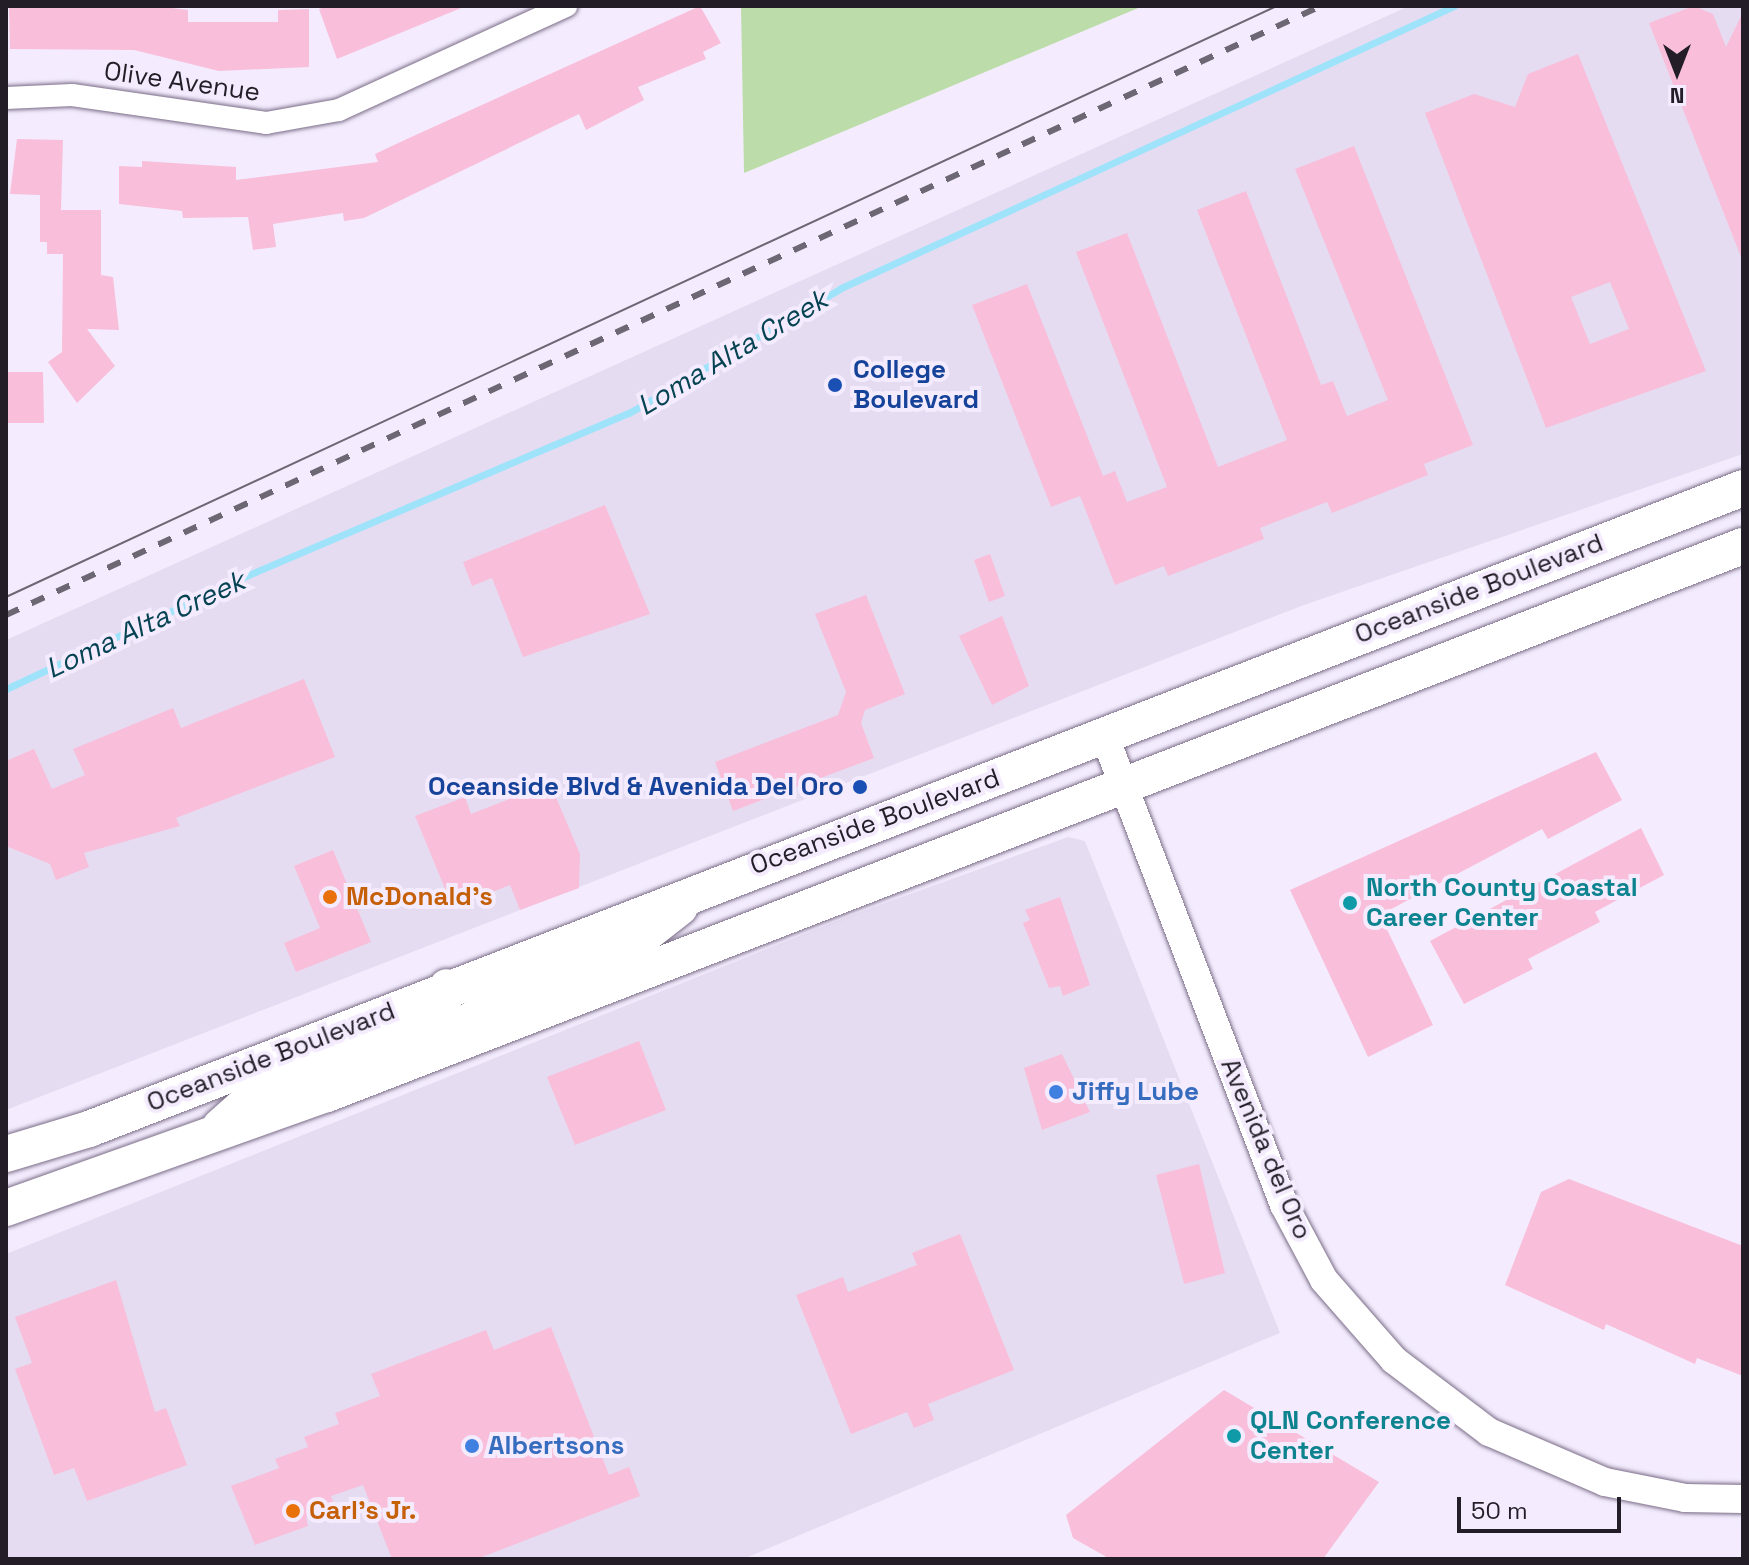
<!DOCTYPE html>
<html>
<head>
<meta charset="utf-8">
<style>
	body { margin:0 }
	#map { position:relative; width:1749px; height:1565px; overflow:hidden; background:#f4ecfe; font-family:"Space Grotesk",sans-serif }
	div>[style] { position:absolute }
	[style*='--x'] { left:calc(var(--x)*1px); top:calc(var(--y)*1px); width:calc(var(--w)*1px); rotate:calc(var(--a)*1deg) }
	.built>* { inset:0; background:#e6dcf2 }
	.green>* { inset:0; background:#bcdcaa }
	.stream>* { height:7px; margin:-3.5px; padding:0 3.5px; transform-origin:3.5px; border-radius:3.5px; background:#9ee3fa }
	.building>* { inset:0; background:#f8beda }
	.roads { filter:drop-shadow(0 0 2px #7a6d87) drop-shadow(0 0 2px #7a6d87) }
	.minor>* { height:22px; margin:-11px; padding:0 11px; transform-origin:11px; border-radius:11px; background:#fff }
	.tertiary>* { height:28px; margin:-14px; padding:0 14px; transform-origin:14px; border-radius:14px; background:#fff }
	.primary>* { height:36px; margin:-18px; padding:0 18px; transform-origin:18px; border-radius:18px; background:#fff }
	.tram>* { height:2px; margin:-1px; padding:0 1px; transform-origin:1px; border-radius:1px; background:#6d6773 }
	.rail>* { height:6px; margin-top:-3px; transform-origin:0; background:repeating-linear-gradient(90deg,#6d6773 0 14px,transparent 0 28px) }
	.dots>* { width:22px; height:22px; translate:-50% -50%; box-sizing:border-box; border:4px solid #f4ecfe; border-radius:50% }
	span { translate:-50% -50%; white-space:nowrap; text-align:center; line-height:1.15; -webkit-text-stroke:8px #f4ecfe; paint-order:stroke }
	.street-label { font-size:26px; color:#221d27 }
	.transit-label { font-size:26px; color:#164399; font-weight:700 }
	.left { translate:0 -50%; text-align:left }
	.right { translate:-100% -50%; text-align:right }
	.culture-label { font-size:26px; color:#0d838f; font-weight:700 }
	.food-label { font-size:26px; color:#c56008; font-weight:700 }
	.shop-label { font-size:26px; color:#366cbe; font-weight:700 }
	.water-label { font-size:28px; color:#054353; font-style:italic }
	.frame { position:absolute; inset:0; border:8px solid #221d27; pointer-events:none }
	.north { position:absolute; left:1637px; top:32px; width:80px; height:80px; -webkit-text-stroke:6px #f4ecfe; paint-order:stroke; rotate:180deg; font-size:22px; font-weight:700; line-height:32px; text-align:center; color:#221d27 }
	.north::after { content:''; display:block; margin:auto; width:28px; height:36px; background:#221d27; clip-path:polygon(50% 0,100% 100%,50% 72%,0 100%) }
	.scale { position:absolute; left:1457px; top:1497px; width:164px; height:36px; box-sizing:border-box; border:4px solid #221d27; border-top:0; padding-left:10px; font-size:24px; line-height:28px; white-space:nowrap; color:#221d27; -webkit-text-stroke:6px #f4ecfe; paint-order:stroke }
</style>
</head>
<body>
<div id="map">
	<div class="built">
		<i style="clip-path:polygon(1409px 6px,1743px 6px,1743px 454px,1304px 605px,6px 1110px,6px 640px)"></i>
		<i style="clip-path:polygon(1068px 837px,1085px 841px,1280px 1333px,743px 1559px,6px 1559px,6px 1254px,847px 917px)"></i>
	</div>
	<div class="green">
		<i style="clip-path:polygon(741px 6px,1143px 6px,744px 173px)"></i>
	</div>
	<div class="stream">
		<i style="--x:6;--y:689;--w:265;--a:-25.2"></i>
		<i style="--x:246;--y:576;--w:416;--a:-23.1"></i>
		<i style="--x:629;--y:413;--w:246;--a:-30.5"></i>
		<i style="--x:841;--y:288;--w:675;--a:-24.7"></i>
	</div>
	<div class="building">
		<i style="clip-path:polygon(156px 6px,188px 10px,188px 22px,278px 22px,278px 10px,309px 9px,309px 67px,219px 71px,134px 50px,10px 49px,9px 7px)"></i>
		<i style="clip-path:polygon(328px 6px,466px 6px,337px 59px,319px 9px)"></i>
		<i style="clip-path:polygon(700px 6px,721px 43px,703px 52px,706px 59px,638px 87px,644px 100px,586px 130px,579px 114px,364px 218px,344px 221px,343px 213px,273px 224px,276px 247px,253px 250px,248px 217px,183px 218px,182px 211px,119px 204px,119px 166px,142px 167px,142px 161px,236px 167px,236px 180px,378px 162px,375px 154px,409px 138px)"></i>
		<i style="clip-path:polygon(1694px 6px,1713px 14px,1726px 47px,1743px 12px,1743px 262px,1649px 23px)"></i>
		<i style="clip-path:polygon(evenodd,1578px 54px,1706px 371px,1546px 428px,1425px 113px,1474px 94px,1515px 107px,1528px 74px,1578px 54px,1610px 282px,1629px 329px,1590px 344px,1571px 297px,1610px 282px)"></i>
		<i style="clip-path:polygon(17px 139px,63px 140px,61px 210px,101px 210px,101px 275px,113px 277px,119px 330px,87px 329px,115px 366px,77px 403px,48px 362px,62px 352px,63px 254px,47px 254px,47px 242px,40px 242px,40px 195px,10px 194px)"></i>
		<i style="clip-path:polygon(1354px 146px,1473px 445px,1424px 464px,1428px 475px,1332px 513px,1327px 502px,1260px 528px,1264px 539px,1168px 576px,1164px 566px,1115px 585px,1080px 496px,1051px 507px,972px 305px,1027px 284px,1103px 476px,1115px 471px,1127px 502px,1167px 487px,1076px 252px,1127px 233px,1218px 467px,1287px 440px,1197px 210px,1246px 191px,1321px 385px,1333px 381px,1347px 416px,1388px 400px,1295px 169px)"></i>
		<i style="clip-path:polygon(7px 372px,43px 372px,44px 423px,6px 423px)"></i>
		<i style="clip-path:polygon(605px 505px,650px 614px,523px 657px,492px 578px,472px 586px,463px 562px)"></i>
		<i style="clip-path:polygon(990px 554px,1005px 596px,989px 602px,974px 560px)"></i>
		<i style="clip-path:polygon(866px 595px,905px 694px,865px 710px,861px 723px,874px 758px,733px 811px,715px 762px,838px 715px,846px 692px,815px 614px)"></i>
		<i style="clip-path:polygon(1002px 616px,1029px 686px,992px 705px,959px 636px)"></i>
		<i style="clip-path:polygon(304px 679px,335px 757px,176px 818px,180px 826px,84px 853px,89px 867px,56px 880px,50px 864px,6px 846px,6px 761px,34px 749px,52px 789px,85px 775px,73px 749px,173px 708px,181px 728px)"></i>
		<i style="clip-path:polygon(1596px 752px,1622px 800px,1548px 839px,1542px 829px,1380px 915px,1433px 1025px,1368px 1057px,1290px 890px)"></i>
		<i style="clip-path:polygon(550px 783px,580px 854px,579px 888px,520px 910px,510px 885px,453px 908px,415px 816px,465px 797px,471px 814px)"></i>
		<i style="clip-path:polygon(1641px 828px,1664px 875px,1595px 912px,1600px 922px,1528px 959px,1533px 969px,1464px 1004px,1430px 941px)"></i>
		<i style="clip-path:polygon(333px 850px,371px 942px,296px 972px,284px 943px,320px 928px,294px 866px)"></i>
		<i style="clip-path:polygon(1060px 897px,1090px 985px,1063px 996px,1060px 986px,1049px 988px,1023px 923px,1030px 920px,1025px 910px)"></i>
		<i style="clip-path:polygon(639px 1041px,666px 1110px,575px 1145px,547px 1077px)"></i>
		<i style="clip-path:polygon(1062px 1054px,1090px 1112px,1042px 1130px,1024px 1068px)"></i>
		<i style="clip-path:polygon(1199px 1164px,1225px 1273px,1184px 1284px,1156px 1175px)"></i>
		<i style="clip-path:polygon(1569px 1179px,1743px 1246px,1743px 1376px,1697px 1358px,1695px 1364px,1606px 1324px,1604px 1330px,1505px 1285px,1541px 1192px)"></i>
		<i style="clip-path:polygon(960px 1234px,1014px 1370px,928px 1404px,934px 1420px,914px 1428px,907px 1412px,851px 1434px,796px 1295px,843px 1277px,848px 1292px,917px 1265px,912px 1253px)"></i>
		<i style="clip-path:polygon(116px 1280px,155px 1412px,166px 1408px,187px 1465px,87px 1501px,74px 1468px,54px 1475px,15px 1369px,32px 1363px,15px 1317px)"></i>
		<i style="clip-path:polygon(551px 1327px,609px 1475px,629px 1467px,640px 1496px,477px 1559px,392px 1559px,363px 1485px,331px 1496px,335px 1507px,306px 1518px,308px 1526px,255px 1545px,231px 1486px,279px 1468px,275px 1459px,308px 1447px,304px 1437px,339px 1424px,335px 1413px,380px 1396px,371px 1374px,486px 1330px,494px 1350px)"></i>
		<i style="clip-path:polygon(1224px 1390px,1379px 1482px,1323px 1559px,1110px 1559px,1073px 1538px,1066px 1515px)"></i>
	</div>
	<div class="roads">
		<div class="minor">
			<i style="--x:6;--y:98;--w:66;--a:-2.6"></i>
			<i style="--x:72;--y:95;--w:196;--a:8.2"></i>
			<i style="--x:266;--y:123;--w:74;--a:-10.1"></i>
			<i style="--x:339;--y:110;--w:250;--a:-24.6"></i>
		</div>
		<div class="tertiary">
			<i style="--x:1105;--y:737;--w:501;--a:69.07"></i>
			<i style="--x:1284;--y:1205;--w:85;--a:61.9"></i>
			<i style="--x:1324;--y:1280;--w:106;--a:48.8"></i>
			<i style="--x:1394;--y:1360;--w:119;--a:37.2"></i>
			<i style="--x:1489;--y:1432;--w:126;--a:23.3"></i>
			<i style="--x:1605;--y:1482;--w:82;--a:11.3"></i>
			<i style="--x:1685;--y:1498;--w:58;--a:1"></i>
		</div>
		<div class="primary">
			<i style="--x:467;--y:1023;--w:49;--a:-35"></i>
			<i style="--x:507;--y:995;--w:137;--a:-22.3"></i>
			<i style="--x:634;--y:943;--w:58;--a:-38"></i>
			<i style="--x:220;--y:1127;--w:52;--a:-41.9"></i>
			<i style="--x:259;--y:1092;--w:193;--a:-21.6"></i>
			<i style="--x:438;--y:1021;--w:35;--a:-75"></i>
			<i style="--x:6;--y:1154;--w:87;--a:-16.8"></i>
			<i style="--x:89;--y:1129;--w:1774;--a:-21.18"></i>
			<i style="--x:6;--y:1208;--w:341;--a:-19.6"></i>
			<i style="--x:327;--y:1094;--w:1518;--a:-21.16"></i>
		</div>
	</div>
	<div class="tram">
		<i style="--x:6;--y:597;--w:1402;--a:-24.94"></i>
	</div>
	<div class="rail">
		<i style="--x:6;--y:615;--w:1449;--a:-24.85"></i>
	</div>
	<div class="dots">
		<i style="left:835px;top:385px;background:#1a4fb4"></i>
		<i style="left:860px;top:787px;background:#1a4fb4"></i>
		<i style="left:330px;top:897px;background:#e8710a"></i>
		<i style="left:1350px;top:903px;background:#0f9aa8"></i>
		<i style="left:1056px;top:1092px;background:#3f7fe0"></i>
		<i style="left:1234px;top:1436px;background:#0f9aa8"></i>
		<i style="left:472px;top:1446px;background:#3f7fe0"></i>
		<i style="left:293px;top:1511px;background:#e8710a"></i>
	</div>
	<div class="street-label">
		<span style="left:182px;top:82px;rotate:8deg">Olive Avenue</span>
		<span style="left:1479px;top:589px;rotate:-21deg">Oceanside Boulevard</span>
		<span style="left:875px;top:822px;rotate:-20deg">Oceanside Boulevard</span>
		<span style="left:271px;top:1057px;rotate:-21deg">Oceanside Boulevard</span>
		<span style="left:1266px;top:1149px;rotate:67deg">Avenida del Oro</span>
	</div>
	<div class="transit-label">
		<span class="left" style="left:853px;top:385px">College<br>Boulevard</span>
		<span class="right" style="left:844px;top:787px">Oceanside Blvd &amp; Avenida Del Oro</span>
	</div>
	<div class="culture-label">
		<span class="left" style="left:1366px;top:903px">North County Coastal<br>Career Center</span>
		<span class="left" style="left:1250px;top:1436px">QLN Conference<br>Center</span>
	</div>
	<div class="food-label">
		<span class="left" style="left:346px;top:897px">McDonald's</span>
		<span class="left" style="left:309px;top:1511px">Carl's Jr.</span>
	</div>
	<div class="shop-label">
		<span class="left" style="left:1072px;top:1092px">Jiffy Lube</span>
		<span class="left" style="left:488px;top:1446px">Albertsons</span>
	</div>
	<div class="water-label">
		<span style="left:732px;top:352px;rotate:-31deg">Loma Alta Creek</span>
		<span style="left:145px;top:624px;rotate:-25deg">Loma Alta Creek</span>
	</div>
	<div class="frame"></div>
	<div class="north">N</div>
	<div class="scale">50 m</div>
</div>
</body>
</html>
